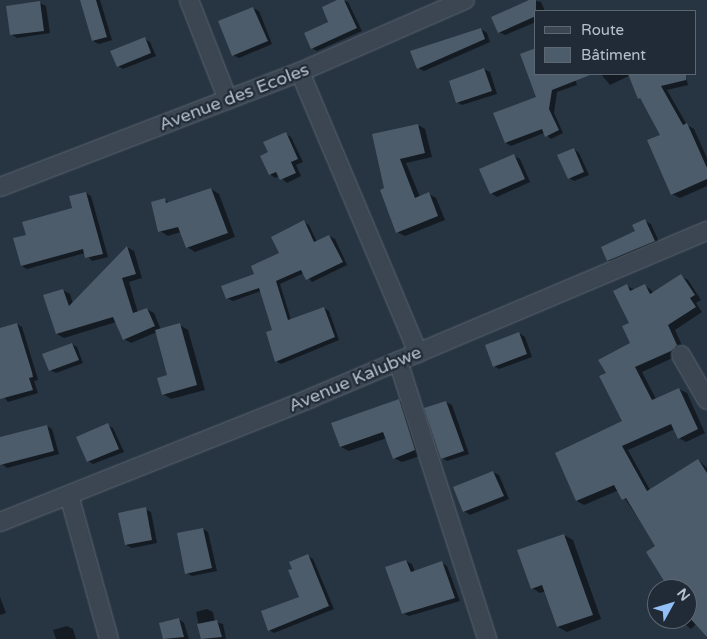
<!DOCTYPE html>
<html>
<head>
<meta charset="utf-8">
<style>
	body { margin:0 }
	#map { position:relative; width:707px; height:639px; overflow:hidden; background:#273442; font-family:"Varela Round",sans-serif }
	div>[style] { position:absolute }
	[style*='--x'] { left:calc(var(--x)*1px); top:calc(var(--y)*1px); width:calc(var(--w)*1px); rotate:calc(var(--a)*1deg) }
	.shadow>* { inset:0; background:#0007 }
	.building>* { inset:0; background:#4d5c6a }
	.roads { filter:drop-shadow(0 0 1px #59646f) drop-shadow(0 0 1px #59646f) }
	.street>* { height:18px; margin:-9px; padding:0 9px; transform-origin:9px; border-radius:9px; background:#3b4652 }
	span { translate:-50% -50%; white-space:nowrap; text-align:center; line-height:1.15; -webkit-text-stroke:4.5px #202b37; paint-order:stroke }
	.street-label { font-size:18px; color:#b8c1cb }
	.legend { position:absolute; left:534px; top:10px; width:162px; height:65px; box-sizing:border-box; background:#202b37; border:1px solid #5d6772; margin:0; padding:6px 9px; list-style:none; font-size:15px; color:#b8c1cb }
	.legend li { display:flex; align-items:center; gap:10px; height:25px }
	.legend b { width:25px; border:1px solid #5d6772 }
	.north { position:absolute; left:647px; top:579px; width:50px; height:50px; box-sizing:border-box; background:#202b37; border:1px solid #5d6772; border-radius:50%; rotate:51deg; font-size:14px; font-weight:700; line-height:20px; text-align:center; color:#b8c1cb }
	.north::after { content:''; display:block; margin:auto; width:18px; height:22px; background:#92bff7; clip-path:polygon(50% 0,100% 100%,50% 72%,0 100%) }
</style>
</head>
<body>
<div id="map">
	<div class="shadow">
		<i style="clip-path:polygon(82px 0,100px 0,112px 40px,99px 44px,93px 41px)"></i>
		<i style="clip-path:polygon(340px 0,348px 2px,362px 31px,317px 51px,312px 48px)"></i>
		<i style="clip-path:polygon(532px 0,541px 2px,545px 11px,536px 11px,536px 22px,505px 35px,499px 32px)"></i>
		<i style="clip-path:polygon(40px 3px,46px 6px,50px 33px,17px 38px,11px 34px)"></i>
		<i style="clip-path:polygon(253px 8px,259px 11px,272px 44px,239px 58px,233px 55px)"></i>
		<i style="clip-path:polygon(481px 29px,487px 33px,490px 42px,424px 71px,418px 68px)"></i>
		<i style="clip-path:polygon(145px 39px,150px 42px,156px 56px,123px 69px,118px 66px)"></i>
		<i style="clip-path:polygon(484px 69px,490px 72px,497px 94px,462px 105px,457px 102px)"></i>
		<i style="clip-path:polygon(536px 74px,573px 74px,577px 85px,557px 92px,554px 113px,563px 133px,551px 139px,544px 133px,511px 146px,506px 143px,538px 97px)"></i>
		<i style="clip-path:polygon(601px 74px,630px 74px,631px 75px,610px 85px)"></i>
		<i style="clip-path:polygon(650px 74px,685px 74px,688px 85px,667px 90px,687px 125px,694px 129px,707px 158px,707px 186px,680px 198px,672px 194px,662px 135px,636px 92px)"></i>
		<i style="clip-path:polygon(418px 125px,425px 129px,432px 157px,406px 163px,420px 197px,429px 194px,436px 198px,445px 220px,405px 236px,397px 232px,373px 135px)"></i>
		<i style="clip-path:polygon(286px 134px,291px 137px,303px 162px,296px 165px,301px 176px,287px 183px,279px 176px,275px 178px,270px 174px,269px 153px)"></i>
		<i style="clip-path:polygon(574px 149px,579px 153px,589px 175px,574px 181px,569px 178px)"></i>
		<i style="clip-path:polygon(514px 156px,520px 159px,530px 182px,497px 197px,491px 193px)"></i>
		<i style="clip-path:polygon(211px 189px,219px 194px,235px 237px,195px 252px,187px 247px,181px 232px,168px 236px,160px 231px,165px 200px,170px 203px)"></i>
		<i style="clip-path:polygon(86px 193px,91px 196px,108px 257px,92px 261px,85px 253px,27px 269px,22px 266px,27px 236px,74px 209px)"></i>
		<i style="clip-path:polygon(645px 221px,651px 224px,660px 244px,614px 264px,608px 261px,602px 248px,636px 232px)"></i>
		<i style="clip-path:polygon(304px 222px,309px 225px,317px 242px,329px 236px,335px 239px,347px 265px,312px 282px,304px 273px,280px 284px,291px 320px,324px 308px,329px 311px,339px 340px,281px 364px,276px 361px,273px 331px,261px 291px,233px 301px,227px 298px,280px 254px)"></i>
		<i style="clip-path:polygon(127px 247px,134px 251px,142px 278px,129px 282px,138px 313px,147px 309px,154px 313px,161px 330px,180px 325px,188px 330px,205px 390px,171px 399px,163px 394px,169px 376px,157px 332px,131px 343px,124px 339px,116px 322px,64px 338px,57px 334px,63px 290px,70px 294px,73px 304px)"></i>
		<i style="clip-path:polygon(681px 276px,688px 280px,701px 300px,696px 303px,702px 312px,675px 330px,684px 350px,679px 355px,642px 372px,656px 399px,679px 389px,687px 393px,705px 433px,686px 442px,679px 438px,675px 429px,628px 450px,650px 490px,698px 460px,707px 468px,707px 632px,696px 624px,691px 629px,678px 619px,687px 619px,687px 589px,674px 589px,657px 546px,619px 490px,584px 505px,577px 501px,556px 453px,624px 422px,607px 374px,632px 344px,627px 286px,635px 290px,645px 285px,654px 293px)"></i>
		<i style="clip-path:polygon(17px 324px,22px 327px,37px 376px,38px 380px,34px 381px,38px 393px,8px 402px,0 392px,0 329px)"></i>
		<i style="clip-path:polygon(519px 333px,525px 337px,532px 357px,499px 369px,494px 366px)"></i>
		<i style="clip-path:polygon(72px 344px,77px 347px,83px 363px,56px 373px,50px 370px)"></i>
		<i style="clip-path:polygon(399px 400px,406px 404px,423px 455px,402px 462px,394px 458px,387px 438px,349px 451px,341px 447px)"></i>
		<i style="clip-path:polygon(446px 402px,452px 405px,469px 454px,447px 461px,442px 458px)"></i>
		<i style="clip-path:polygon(107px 425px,113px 428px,124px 452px,93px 464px,88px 461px)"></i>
		<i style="clip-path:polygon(47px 426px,52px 429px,59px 454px,7px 468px,2px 464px,0 439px)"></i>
		<i style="clip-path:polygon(493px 472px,499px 475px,509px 499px,470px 515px,464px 511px)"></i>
		<i style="clip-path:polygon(145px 509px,151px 512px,157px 543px,132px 548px,126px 545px)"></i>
		<i style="clip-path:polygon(203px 529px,208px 532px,217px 571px,192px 576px,187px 573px)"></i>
		<i style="clip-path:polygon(564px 535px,573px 540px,601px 619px,567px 632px,558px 627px,546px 591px,540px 593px,532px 588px)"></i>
		<i style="clip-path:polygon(308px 556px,313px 559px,334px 609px,274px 633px,269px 630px,300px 598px)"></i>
		<i style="clip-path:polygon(406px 561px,412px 564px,415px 572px,442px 563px,447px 566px,460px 601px,409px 616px,403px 613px)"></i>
		<i style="clip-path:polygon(0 597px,6px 613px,0 615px)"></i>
		<i style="clip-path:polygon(207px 609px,213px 612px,215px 622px,223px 624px,226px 639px,202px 639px,196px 612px)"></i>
		<i style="clip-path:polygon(179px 619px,184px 623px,189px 639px,165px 639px,161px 624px)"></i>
		<i style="clip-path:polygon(67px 626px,73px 629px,76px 639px,56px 639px,53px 630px)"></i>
	</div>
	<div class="building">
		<i style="clip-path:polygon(80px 0,96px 0,107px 37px,92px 41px)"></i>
		<i style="clip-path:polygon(337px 0,344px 0,357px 28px,311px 49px,304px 33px,328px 22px,322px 7px)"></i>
		<i style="clip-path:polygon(529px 0,536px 0,536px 16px,498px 33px,491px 17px)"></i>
		<i style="clip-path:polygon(40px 1px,44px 31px,10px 35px,6px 6px)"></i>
		<i style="clip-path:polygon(253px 7px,268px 41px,232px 56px,218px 21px)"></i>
		<i style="clip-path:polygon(481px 28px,485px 39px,417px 69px,410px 51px)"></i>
		<i style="clip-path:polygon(145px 37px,151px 53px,117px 67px,110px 51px)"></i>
		<i style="clip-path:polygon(536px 48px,536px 74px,590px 75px,552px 90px,549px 109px,559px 130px,545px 137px,542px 129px,505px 143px,493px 113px,536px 97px,520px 54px)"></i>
		<i style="clip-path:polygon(484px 68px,492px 91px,456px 103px,449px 81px)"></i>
		<i style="clip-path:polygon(628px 74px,686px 74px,686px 80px,661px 86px,683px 125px,687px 123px,707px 168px,707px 179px,671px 195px,647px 140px,660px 135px,640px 98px,638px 99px)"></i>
		<i style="clip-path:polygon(418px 124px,425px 153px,400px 159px,415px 198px,429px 192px,438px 216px,396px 233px,380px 190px,384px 188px,372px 134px)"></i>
		<i style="clip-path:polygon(286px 132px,298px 159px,291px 162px,296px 173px,280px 180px,276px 172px,269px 175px,260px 156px,268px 152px,263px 142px)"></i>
		<i style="clip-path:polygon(574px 148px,584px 172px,568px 179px,557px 155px)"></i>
		<i style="clip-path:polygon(514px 154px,525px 179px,490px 194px,479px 169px)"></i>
		<i style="clip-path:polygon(211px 188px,228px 233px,186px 248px,178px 227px,158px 232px,151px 202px,165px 198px,166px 203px)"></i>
		<i style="clip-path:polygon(86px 192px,103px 254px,85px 258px,83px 249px,21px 266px,13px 238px,26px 235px,22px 222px,72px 208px,69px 196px)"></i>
		<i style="clip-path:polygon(645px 219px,655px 241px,607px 261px,601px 247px,635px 231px,632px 225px)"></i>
		<i style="clip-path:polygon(304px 220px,314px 242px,329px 235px,343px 262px,306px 280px,301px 270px,276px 281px,288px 320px,324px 307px,335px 337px,275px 362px,266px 332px,272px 330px,259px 288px,226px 299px,221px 286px,254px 274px,251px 266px,279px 253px,271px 237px)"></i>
		<i style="clip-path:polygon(127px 246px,136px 274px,122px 278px,133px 313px,147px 308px,155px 326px,123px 340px,113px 317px,56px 334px,43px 295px,63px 289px,69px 306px)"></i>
		<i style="clip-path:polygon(681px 274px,695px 295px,690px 298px,696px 307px,668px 325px,677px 345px,671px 351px,635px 367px,652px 400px,679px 388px,698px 429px,678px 439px,671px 424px,622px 446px,647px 491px,698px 459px,707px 473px,707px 637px,687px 615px,687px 589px,669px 589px,646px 552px,655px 546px,626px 498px,622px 500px,614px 485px,576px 501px,555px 453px,622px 421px,599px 376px,606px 373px,598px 360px,630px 343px,622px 326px,629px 323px,613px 291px,627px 284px,630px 291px,645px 284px,650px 294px)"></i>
		<i style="clip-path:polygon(17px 323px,32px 372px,33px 377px,29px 378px,33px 390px,0 399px,0 328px)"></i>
		<i style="clip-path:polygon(180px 323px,197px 385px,162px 395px,157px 378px,167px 375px,155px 330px)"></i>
		<i style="clip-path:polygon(519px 332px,527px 354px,493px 367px,485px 345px)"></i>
		<i style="clip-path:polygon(72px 343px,79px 360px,49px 371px,42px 354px)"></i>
		<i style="clip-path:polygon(399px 399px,415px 450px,393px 459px,383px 432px,340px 447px,331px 423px)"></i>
		<i style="clip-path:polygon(446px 401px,464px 451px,441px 459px,424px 408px)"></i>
		<i style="clip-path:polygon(108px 423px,119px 449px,87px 462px,76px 437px)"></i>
		<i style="clip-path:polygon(47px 425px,54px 451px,0 465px,0 437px)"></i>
		<i style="clip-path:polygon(493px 471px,504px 496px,463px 512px,453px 487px)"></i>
		<i style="clip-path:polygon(146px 507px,152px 540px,125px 545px,118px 513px)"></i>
		<i style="clip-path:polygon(203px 528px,212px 568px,185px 574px,177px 533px)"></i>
		<i style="clip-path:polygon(564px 534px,593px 615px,557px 627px,542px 585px,531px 589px,517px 550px)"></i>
		<i style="clip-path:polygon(308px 554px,329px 606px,268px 631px,261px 611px,299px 597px,288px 570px,292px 569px,289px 562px)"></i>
		<i style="clip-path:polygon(406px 560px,411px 572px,442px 561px,455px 598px,402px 614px,385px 567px)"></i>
		<i style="clip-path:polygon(179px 618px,184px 637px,163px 639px,159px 623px)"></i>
		<i style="clip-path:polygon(217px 620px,222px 637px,201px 639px,197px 624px)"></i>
	</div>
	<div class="roads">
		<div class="street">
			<i style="--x:189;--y:0;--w:107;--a:68.7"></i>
			<i style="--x:300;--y:72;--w:305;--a:67.2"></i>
			<i style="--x:0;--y:187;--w:321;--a:-21"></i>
			<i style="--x:300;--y:72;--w:180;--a:-23.6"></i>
			<i style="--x:681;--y:355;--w:52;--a:60"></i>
			<i style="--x:398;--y:361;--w:292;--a:72.2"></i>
			<i style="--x:69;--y:495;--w:149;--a:74.5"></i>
			<i style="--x:0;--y:522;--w:335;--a:-21.7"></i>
			<i style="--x:311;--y:398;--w:430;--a:-22.9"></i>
		</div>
	</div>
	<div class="street-label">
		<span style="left:234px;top:97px;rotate:-21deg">Avenue des Ecoles</span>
		<span style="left:355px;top:379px;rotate:-23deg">Avenue Kalubwe</span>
	</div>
	<ul class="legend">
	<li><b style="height:6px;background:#3b4652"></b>Route</li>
	<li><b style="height:14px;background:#4d5c6a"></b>Bâtiment</li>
	</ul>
	<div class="north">N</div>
</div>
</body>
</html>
